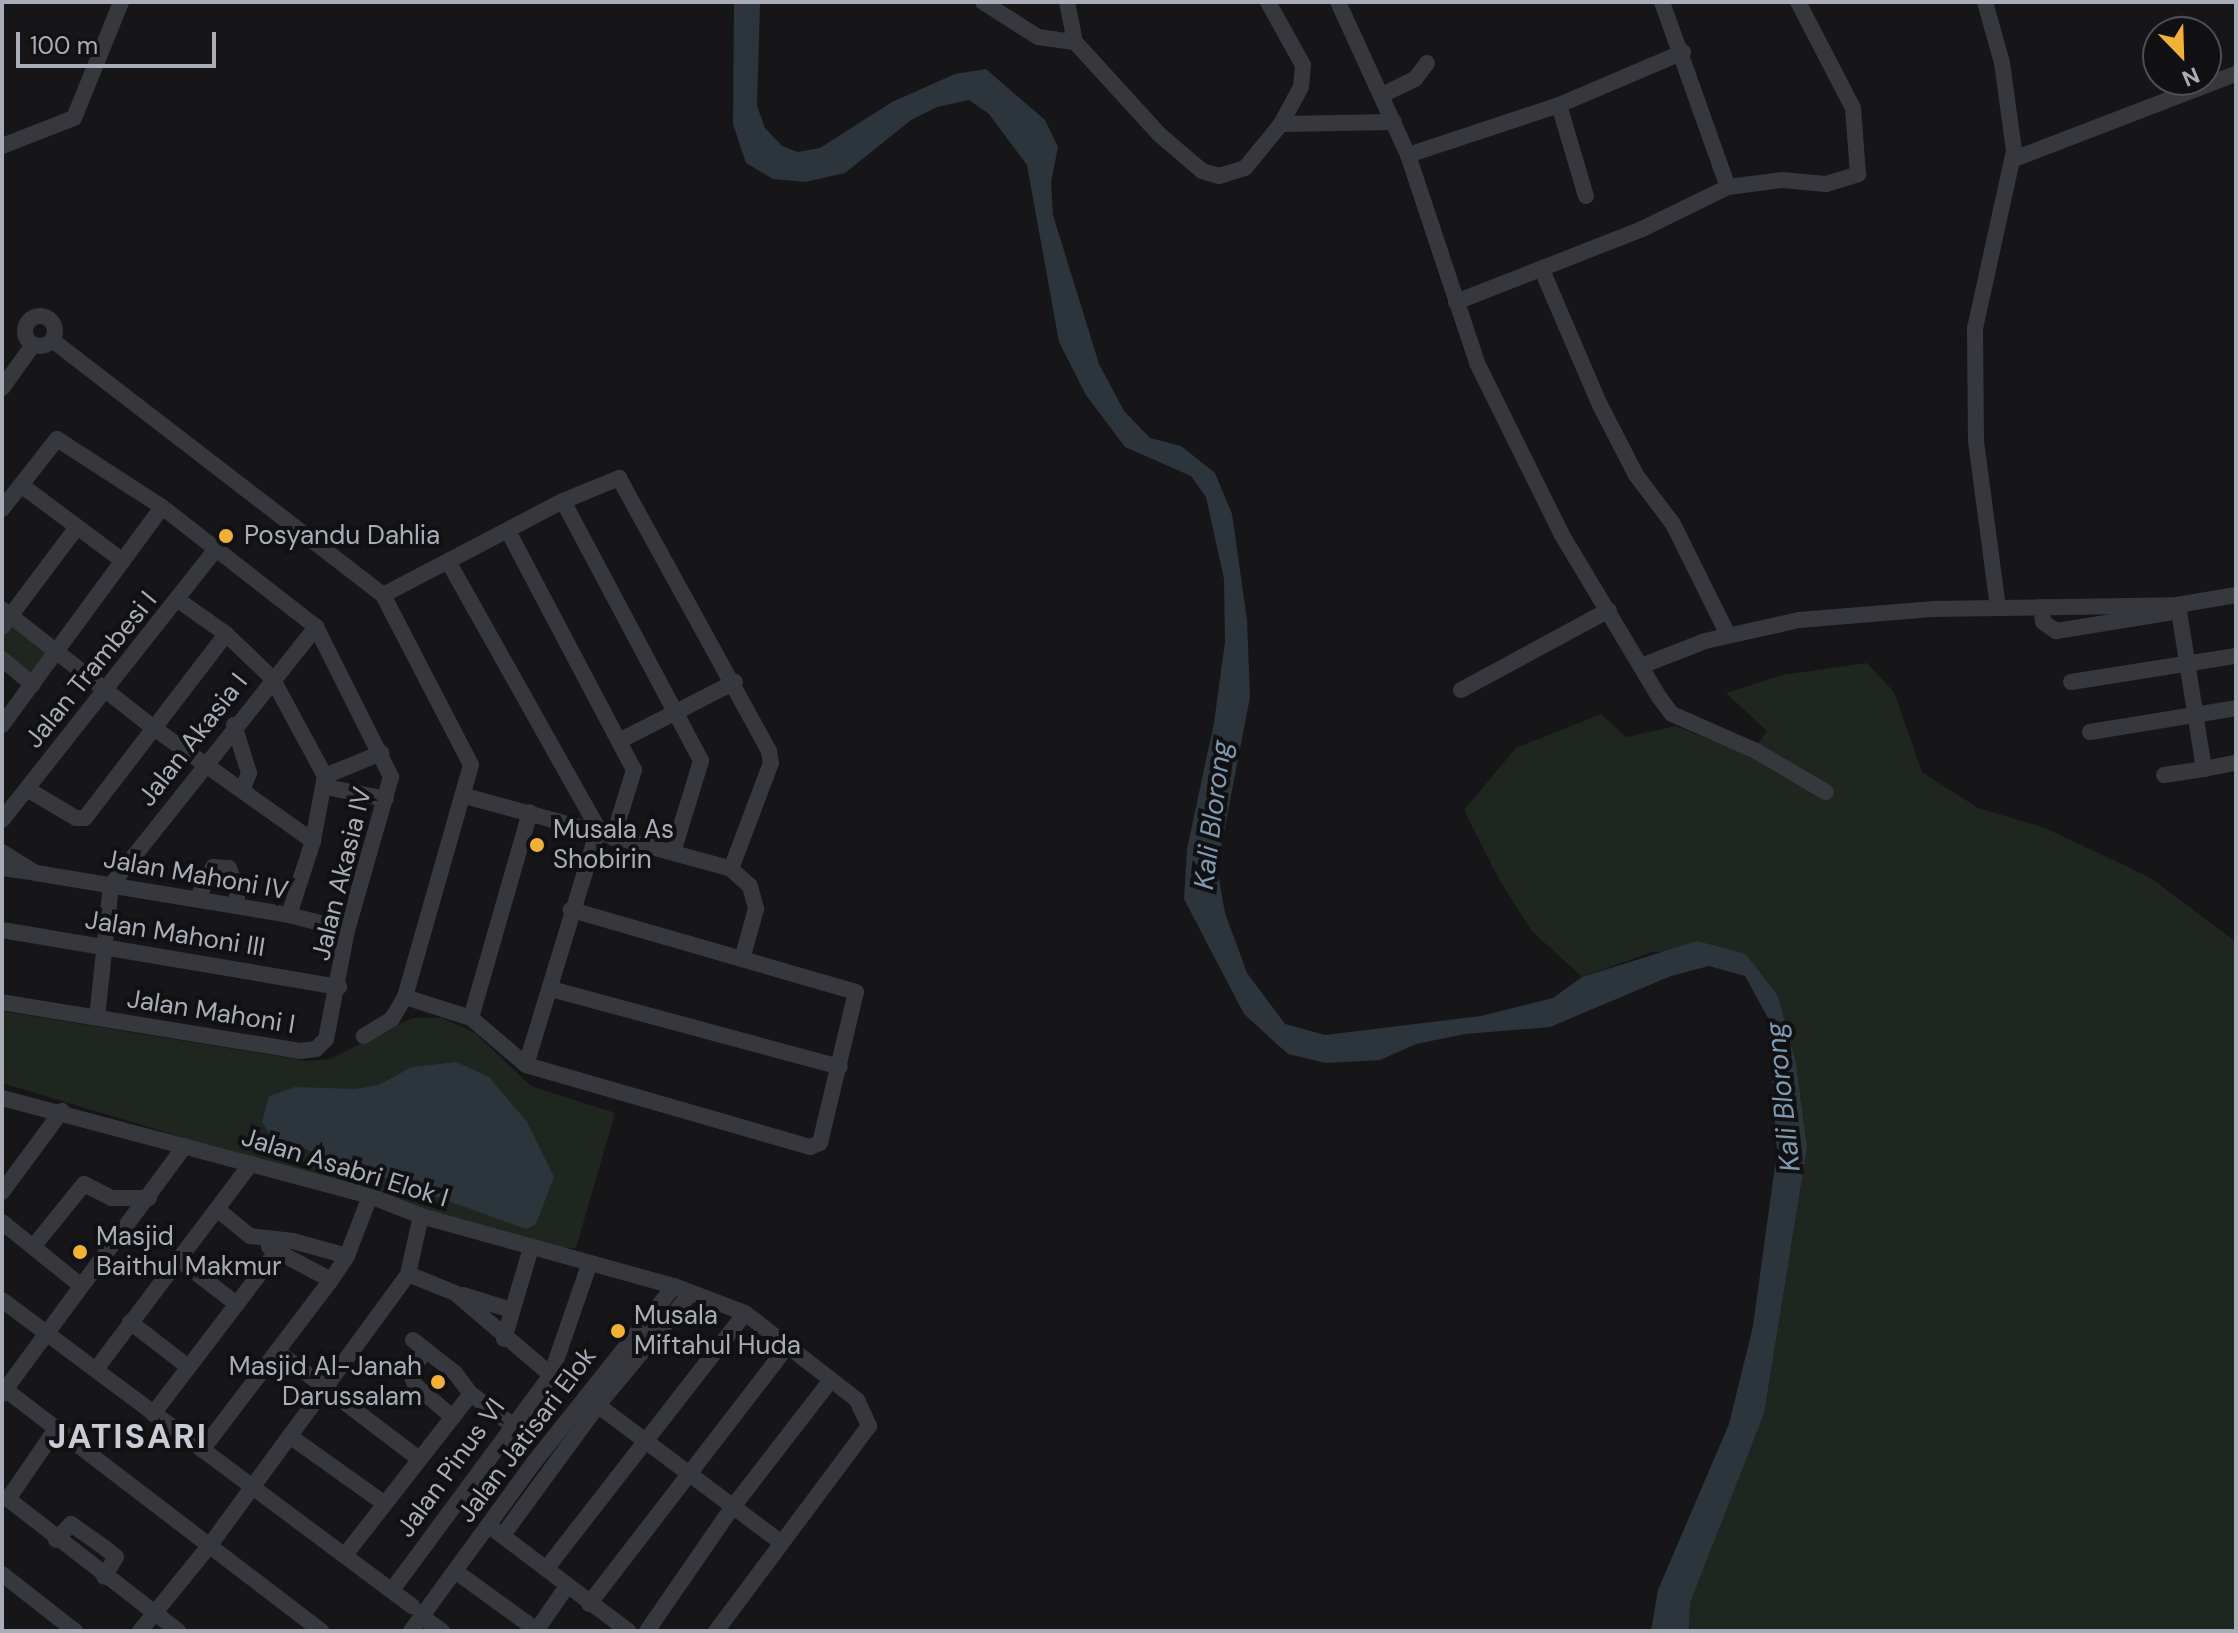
<!DOCTYPE html>
<html>
<head>
<meta charset="utf-8">
<style>
	body { margin:0 }
	#map { position:relative; width:2238px; height:1633px; overflow:hidden; background:#161618; font-family:"DM Sans",sans-serif }
	div>[style] { position:absolute }
	[style*='--x'] { left:calc(var(--x)*1px); top:calc(var(--y)*1px); width:calc(var(--w)*1px); rotate:calc(var(--a)*1deg) }
	.green>* { inset:0; background:#1e261f }
	.water>* { inset:0; background:#2c353c }
	.minor>* { height:16px; margin:-8px; padding:0 8px; transform-origin:8px; border-radius:8px; background:#37383d }
	.minor>.ring { margin:-8px; padding:0; box-sizing:content-box; background:none; border:16px solid #37383d; border-radius:50% }
	.dots>* { width:22px; height:22px; translate:-50% -50%; box-sizing:border-box; border:4px solid #111113; border-radius:50% }
	span { translate:-50% -50%; white-space:nowrap; text-align:center; line-height:1.15; -webkit-text-stroke:8px #111113; paint-order:stroke }
	.poi-label { font-size:26px; color:#a8adb8 }
	.left { translate:0 -50%; text-align:left }
	.right { translate:-100% -50%; text-align:right }
	.street-label { font-size:26px; color:#a8adb8 }
	.water-label { font-size:28px; color:#7f9bb3; font-style:italic }
	.district-label { font-size:34px; color:#c9ccd4; font-weight:700; letter-spacing:2px }
	.frame { position:absolute; inset:0; border:4px solid #a8adb8; pointer-events:none }
	.north { position:absolute; left:2142px; top:16px; width:80px; height:80px; box-sizing:border-box; background:#111113; border:2px solid #4d4f55; border-radius:50%; rotate:157deg; font-size:22px; font-weight:700; line-height:32px; text-align:center; color:#a8adb8 }
	.north::after { content:''; display:block; margin:auto; width:28px; height:36px; background:#f2b134; clip-path:polygon(50% 0,100% 100%,50% 72%,0 100%) }
	.scale { position:absolute; left:16px; top:32px; width:200px; height:36px; box-sizing:border-box; border:4px solid #a8adb8; border-top:0; padding-left:10px; font-size:24px; line-height:28px; white-space:nowrap; color:#a8adb8; -webkit-text-stroke:6px #111113; paint-order:stroke }
</style>
</head>
<body>
<div id="map">
	<div class="green">
		<i style="clip-path:polygon(10px 624px,54px 655px,37px 678px,2px 652px,2px 635px)"></i>
		<i style="clip-path:polygon(1867px 663px,1894px 692px,1922px 772px,1978px 808px,2045px 828px,2149px 877px,2236px 942px,2236px 1631px,1689px 1631px,1690px 1603px,1764px 1414px,1807px 1148px,1796px 1063px,1778px 996px,1746px 954px,1652px 952px,1582px 977px,1532px 931px,1500px 881px,1464px 810px,1516px 748px,1601px 714px,1626px 737px,1676px 726px,1749px 756px,1767px 731px,1726px 693px,1782px 675px)"></i>
		<i style="clip-path:polygon(2px 1011px,307px 1061px,330px 1059px,412px 1018px,442px 1018px,475px 1033px,531px 1086px,615px 1113px,576px 1248px,547px 1247px,2px 1083px)"></i>
	</div>
	<div class="water">
		<i style="clip-path:polygon(734px 2px,760px 2px,757px 106px,765px 128px,782px 146px,798px 152px,820px 148px,892px 102px,955px 74px,986px 69px,1045px 120px,1058px 147px,1051px 182px,1053px 215px,1099px 364px,1124px 411px,1150px 438px,1181px 446px,1215px 473px,1232px 514px,1247px 620px,1250px 697px,1217px 868px,1225px 913px,1247px 973px,1285px 1024px,1325px 1035px,1481px 1016px,1553px 998px,1582px 977px,1697px 941px,1746px 954px,1778px 996px,1796px 1063px,1807px 1148px,1764px 1414px,1690px 1603px,1689px 1631px,1651px 1631px,1658px 1590px,1729px 1424px,1753px 1326px,1777px 1151px,1768px 1018px,1745px 976px,1709px 966px,1671px 976px,1550px 1027px,1465px 1034px,1416px 1044px,1380px 1060px,1326px 1063px,1288px 1054px,1244px 1014px,1184px 899px,1187px 849px,1214px 723px,1225px 642px,1224px 579px,1206px 497px,1191px 476px,1125px 447px,1086px 395px,1059px 342px,1027px 165px,989px 114px,969px 100px,937px 107px,911px 120px,845px 173px,805px 182px,773px 179px,746px 163px,733px 124px)"></i>
		<i style="clip-path:polygon(456px 1062px,489px 1077px,527px 1122px,554px 1177px,536px 1224px,526px 1229px,272px 1137px,262px 1122px,269px 1096px,295px 1087px,355px 1089px,379px 1085px,412px 1067px)"></i>
	</div>
	<div class="minor">
		<i style="--x:983;--y:2;--w:65;--a:32.5"></i>
		<i style="--x:1038;--y:37;--w:37;--a:8"></i>
		<i style="--x:1075;--y:42;--w:126;--a:47.6"></i>
		<i style="--x:1160;--y:135;--w:55;--a:40.6"></i>
		<i style="--x:1202;--y:171;--w:18;--a:16"></i>
		<i style="--x:1219;--y:176;--w:27;--a:-17"></i>
		<i style="--x:1245;--y:168;--w:57;--a:-50.7"></i>
		<i style="--x:1281;--y:124;--w:42;--a:-61.6"></i>
		<i style="--x:1301;--y:87;--w:22;--a:-85"></i>
		<i style="--x:1303;--y:65;--w:72;--a:-119.1"></i>
		<i style="--x:1067;--y:2;--w:41;--a:78.7"></i>
		<i style="--x:1338;--y:2;--w:168;--a:65.4"></i>
		<i style="--x:1408;--y:155;--w:219;--a:71.6"></i>
		<i style="--x:1477;--y:363;--w:192;--a:63.7"></i>
		<i style="--x:1562;--y:535;--w:189;--a:59.1"></i>
		<i style="--x:1659;--y:697;--w:21;--a:53"></i>
		<i style="--x:1672;--y:714;--w:92;--a:23.8"></i>
		<i style="--x:1756;--y:751;--w:81;--a:30.4"></i>
		<i style="--x:1662;--y:2;--w:196;--a:70.4"></i>
		<i style="--x:1985;--y:2;--w:63;--a:74.4"></i>
		<i style="--x:2002;--y:63;--w:89;--a:82.2"></i>
		<i style="--x:2014;--y:151;--w:182;--a:102.4"></i>
		<i style="--x:1975;--y:329;--w:112;--a:89.5"></i>
		<i style="--x:1976;--y:441;--w:167;--a:82.5"></i>
		<i style="--x:1382;--y:95;--w:37;--a:-26"></i>
		<i style="--x:1415;--y:79;--w:20;--a:-53"></i>
		<i style="--x:1559;--y:105;--w:95;--a:73.5"></i>
		<i style="--x:1281;--y:124;--w:113;--a:-1"></i>
		<i style="--x:2;--y:146;--w:77;--a:-21.3"></i>
		<i style="--x:74;--y:118;--w:125;--a:-67.9"></i>
		<i style="--x:1408;--y:155;--w:159;--a:-18.3"></i>
		<i style="--x:1559;--y:105;--w:135;--a:-23.1"></i>
		<i style="--x:2014;--y:159;--w:238;--a:-21"></i>
		<i style="--x:1542;--y:270;--w:147;--a:66.8"></i>
		<i style="--x:1600;--y:405;--w:79;--a:62.8"></i>
		<i style="--x:1636;--y:475;--w:61;--a:52.9"></i>
		<i style="--x:1673;--y:524;--w:124;--a:63.6"></i>
		<i style="--x:1456;--y:302;--w:200;--a:-21.4"></i>
		<i style="--x:1642;--y:229;--w:96;--a:-26"></i>
		<i style="--x:1728;--y:187;--w:54;--a:-7.4"></i>
		<i style="--x:1782;--y:180;--w:44;--a:5.2"></i>
		<i style="--x:1826;--y:184;--w:34;--a:-17"></i>
		<i style="--x:1858;--y:174;--w:66;--a:-94.3"></i>
		<i style="--x:1853;--y:108;--w:119;--a:-117.4"></i>
		<i class="ring" style="left:25px;top:316px;width:14px;height:14px"></i>
		<i style="--x:52;--y:340;--w:418;--a:37.6"></i>
		<i style="--x:383;--y:595;--w:191;--a:62.6"></i>
		<i style="--x:471;--y:765;--w:241;--a:105.9"></i>
		<i style="--x:405;--y:997;--w:26;--a:121"></i>
		<i style="--x:392;--y:1019;--w:33;--a:149"></i>
		<i style="--x:2;--y:388;--w:53;--a:-54.2"></i>
		<i style="--x:21;--y:485;--w:127;--a:36.7"></i>
		<i style="--x:563;--y:501;--w:294;--a:62"></i>
		<i style="--x:701;--y:761;--w:95;--a:107.1"></i>
		<i style="--x:2;--y:509;--w:89;--a:-51.8"></i>
		<i style="--x:57;--y:439;--w:125;--a:32.9"></i>
		<i style="--x:162;--y:507;--w:195;--a:37.9"></i>
		<i style="--x:316;--y:627;--w:168;--a:63.4"></i>
		<i style="--x:391;--y:777;--w:159;--a:106"></i>
		<i style="--x:347;--y:930;--w:111;--a:100.9"></i>
		<i style="--x:326;--y:1039;--w:14;--a:135"></i>
		<i style="--x:316;--y:1049;--w:16;--a:173"></i>
		<i style="--x:300;--y:1051;--w:302;--a:-170.7"></i>
		<i style="--x:508;--y:531;--w:270;--a:62.2"></i>
		<i style="--x:634;--y:770;--w:71;--a:107.2"></i>
		<i style="--x:449;--y:563;--w:305;--a:60.7"></i>
		<i style="--x:383;--y:595;--w:203;--a:-27.6"></i>
		<i style="--x:563;--y:501;--w:61;--a:-22.3"></i>
		<i style="--x:619;--y:478;--w:311;--a:61.2"></i>
		<i style="--x:769;--y:751;--w:12;--a:81"></i>
		<i style="--x:771;--y:763;--w:113;--a:110.7"></i>
		<i style="--x:178;--y:600;--w:59;--a:35.3"></i>
		<i style="--x:226;--y:634;--w:64;--a:43.7"></i>
		<i style="--x:272;--y:678;--w:111;--a:61.6"></i>
		<i style="--x:325;--y:776;--w:66;--a:100.5"></i>
		<i style="--x:313;--y:841;--w:78;--a:108"></i>
		<i style="--x:2041;--y:607;--w:15;--a:82"></i>
		<i style="--x:2043;--y:622;--w:16;--a:35"></i>
		<i style="--x:2056;--y:631;--w:114;--a:-9.1"></i>
		<i style="--x:2;--y:609;--w:189;--a:38.1"></i>
		<i style="--x:151;--y:726;--w:199;--a:35.4"></i>
		<i style="--x:2;--y:627;--w:125;--a:-53.1"></i>
		<i style="--x:2;--y:659;--w:40;--a:40"></i>
		<i style="--x:1641;--y:666;--w:69;--a:-21.3"></i>
		<i style="--x:1705;--y:641;--w:96;--a:-12.6"></i>
		<i style="--x:1799;--y:620;--w:133;--a:-4.7"></i>
		<i style="--x:1932;--y:609;--w:245;--a:-0.9"></i>
		<i style="--x:2177;--y:605;--w:60;--a:-9.6"></i>
		<i style="--x:2071;--y:682;--w:167;--a:-9"></i>
		<i style="--x:1461;--y:690;--w:168;--a:-28.4"></i>
		<i style="--x:2;--y:725;--w:270;--a:-53.7"></i>
		<i style="--x:234;--y:725;--w:50;--a:72.6"></i>
		<i style="--x:249;--y:773;--w:17;--a:111"></i>
		<i style="--x:2090;--y:732;--w:148;--a:-9.3"></i>
		<i style="--x:621;--y:740;--w:128;--a:-27"></i>
		<i style="--x:2204;--y:769;--w:33;--a:-11"></i>
		<i style="--x:2164;--y:775;--w:40;--a:-8.5"></i>
		<i style="--x:2204;--y:769;--w:159;--a:-99"></i>
		<i style="--x:325;--y:776;--w:61;--a:-22.3"></i>
		<i style="--x:326;--y:787;--w:61;--a:11.3"></i>
		<i style="--x:27;--y:789;--w:57;--a:30.6"></i>
		<i style="--x:76;--y:818;--w:9;--a:0"></i>
		<i style="--x:85;--y:818;--w:232;--a:-52.5"></i>
		<i style="--x:465;--y:796;--w:276;--a:15.3"></i>
		<i style="--x:731;--y:869;--w:25;--a:42"></i>
		<i style="--x:750;--y:886;--w:24;--a:75"></i>
		<i style="--x:756;--y:909;--w:52;--a:105.6"></i>
		<i style="--x:2;--y:820;--w:345;--a:-51.7"></i>
		<i style="--x:2;--y:852;--w:40;--a:32"></i>
		<i style="--x:36;--y:873;--w:256;--a:9.4"></i>
		<i style="--x:289;--y:915;--w:60;--a:14.5"></i>
		<i style="--x:2;--y:868;--w:28;--a:8"></i>
		<i style="--x:197;--y:899;--w:36;--a:-63"></i>
		<i style="--x:213;--y:867;--w:16;--a:4"></i>
		<i style="--x:229;--y:868;--w:25;--a:69"></i>
		<i style="--x:238;--y:891;--w:15;--a:101"></i>
		<i style="--x:2;--y:930;--w:342;--a:9.6"></i>
		<i style="--x:551;--y:989;--w:299;--a:15.1"></i>
		<i style="--x:405;--y:997;--w:69;--a:17.7"></i>
		<i style="--x:471;--y:1018;--w:72;--a:40.5"></i>
		<i style="--x:526;--y:1065;--w:296;--a:16.1"></i>
		<i style="--x:810;--y:1147;--w:11;--a:-22"></i>
		<i style="--x:820;--y:1143;--w:155;--a:-76.6"></i>
		<i style="--x:856;--y:992;--w:297;--a:-163.9"></i>
		<i style="--x:97;--y:1018;--w:134;--a:-84"></i>
		<i style="--x:111;--y:885;--w:330;--a:-51.5"></i>
		<i style="--x:471;--y:1018;--w:214;--a:-74"></i>
		<i style="--x:526;--y:1065;--w:247;--a:-73"></i>
		<i style="--x:2;--y:1098;--w:381;--a:14.9"></i>
		<i style="--x:370;--y:1196;--w:55;--a:21.4"></i>
		<i style="--x:421;--y:1216;--w:263;--a:15.5"></i>
		<i style="--x:2;--y:1192;--w:101;--a:-53.5"></i>
		<i style="--x:218;--y:1210;--w:41;--a:39.1"></i>
		<i style="--x:250;--y:1236;--w:43;--a:6.6"></i>
		<i style="--x:293;--y:1241;--w:56;--a:15.5"></i>
		<i style="--x:2;--y:1222;--w:100;--a:38.9"></i>
		<i style="--x:33;--y:1247;--w:81;--a:-51"></i>
		<i style="--x:84;--y:1184;--w:30;--a:27"></i>
		<i style="--x:111;--y:1198;--w:38;--a:0"></i>
		<i style="--x:269;--y:1247;--w:70;--a:28"></i>
		<i style="--x:178;--y:1259;--w:71;--a:37.5"></i>
		<i style="--x:408;--y:1274;--w:51;--a:22"></i>
		<i style="--x:455;--y:1293;--w:126;--a:40.5"></i>
		<i style="--x:463;--y:1295;--w:50;--a:17.4"></i>
		<i style="--x:2;--y:1300;--w:512;--a:36.74"></i>
		<i style="--x:130;--y:1322;--w:72;--a:37.7"></i>
		<i style="--x:504;--y:1339;--w:95;--a:-73.5"></i>
		<i style="--x:413;--y:1340;--w:53;--a:38.2"></i>
		<i style="--x:455;--y:1373;--w:26;--a:53"></i>
		<i style="--x:277;--y:1351;--w:177;--a:37.2"></i>
		<i style="--x:426;--y:1351;--w:25;--a:130"></i>
		<i style="--x:410;--y:1370;--w:16;--a:72"></i>
		<i style="--x:415;--y:1385;--w:48;--a:40.7"></i>
		<i style="--x:97;--y:1368;--w:256;--a:-53"></i>
		<i style="--x:2;--y:1387;--w:402;--a:37.4"></i>
		<i style="--x:2;--y:1394;--w:308;--a:-53.6"></i>
		<i style="--x:592;--y:1401;--w:234;--a:36.8"></i>
		<i style="--x:153;--y:1414;--w:205;--a:-52.7"></i>
		<i style="--x:56;--y:1429;--w:85;--a:124.4"></i>
		<i style="--x:8;--y:1499;--w:215;--a:37.8"></i>
		<i style="--x:291;--y:1437;--w:115;--a:35.5"></i>
		<i style="--x:202;--y:1450;--w:213;--a:-52.8"></i>
		<i style="--x:331;--y:1280;--w:29;--a:-56"></i>
		<i style="--x:347;--y:1256;--w:64;--a:-69"></i>
		<i style="--x:496;--y:1531;--w:166;--a:37.1"></i>
		<i style="--x:503;--y:1535;--w:161;--a:-53.8"></i>
		<i style="--x:598;--y:1405;--w:144;--a:-50.3"></i>
		<i style="--x:56;--y:1540;--w:22;--a:-47"></i>
		<i style="--x:71;--y:1524;--w:42;--a:35.2"></i>
		<i style="--x:105;--y:1548;--w:14;--a:39"></i>
		<i style="--x:116;--y:1557;--w:23;--a:121"></i>
		<i style="--x:345;--y:1555;--w:204;--a:-52"></i>
		<i style="--x:471;--y:1394;--w:50;--a:36.9"></i>
		<i style="--x:546;--y:1569;--w:324;--a:-52.1"></i>
		<i style="--x:455;--y:1571;--w:102;--a:35.9"></i>
		<i style="--x:2;--y:1574;--w:93;--a:38"></i>
		<i style="--x:392;--y:1590;--w:267;--a:-53.5"></i>
		<i style="--x:551;--y:1375;--w:116;--a:-70.9"></i>
		<i style="--x:589;--y:1604;--w:326;--a:-52.4"></i>
		<i style="--x:421;--y:1616;--w:26;--a:36"></i>
		<i style="--x:140;--y:1631;--w:111;--a:-50.9"></i>
		<i style="--x:210;--y:1545;--w:336;--a:-53.8"></i>
		<i style="--x:408;--y:1274;--w:59;--a:-77.4"></i>
		<i style="--x:411;--y:1631;--w:210;--a:-53.9"></i>
		<i style="--x:535;--y:1461;--w:223;--a:-51.5"></i>
		<i style="--x:674;--y:1286;--w:76;--a:20.8"></i>
		<i style="--x:745;--y:1313;--w:142;--a:37.8"></i>
		<i style="--x:857;--y:1400;--w:29;--a:65"></i>
		<i style="--x:869;--y:1426;--w:256;--a:126.7"></i>
		<i style="--x:536;--y:1631;--w:55;--a:-55.4"></i>
		<i style="--x:647;--y:1631;--w:150;--a:-55.4"></i>
		<i style="--x:732;--y:1508;--w:162;--a:-52.3"></i>
	</div>
	<div class="dots">
		<i style="left:226px;top:536px;background:#f2b134"></i>
		<i style="left:537px;top:845px;background:#f2b134"></i>
		<i style="left:80px;top:1252px;background:#f2b134"></i>
		<i style="left:618px;top:1331px;background:#f2b134"></i>
		<i style="left:438px;top:1382px;background:#f2b134"></i>
	</div>
	<div class="poi-label">
		<span class="left" style="left:244px;top:536px">Posyandu Dahlia</span>
		<span class="left" style="left:553px;top:845px">Musala As<br>Shobirin</span>
		<span class="left" style="left:96px;top:1252px">Masjid<br>Baithul Makmur</span>
		<span class="left" style="left:634px;top:1331px">Musala<br>Miftahul Huda</span>
		<span class="right" style="left:422px;top:1382px">Masjid Al-Janah<br>Darussalam</span>
	</div>
	<div class="street-label">
		<span style="left:91px;top:670px;rotate:-51deg">Jalan Trambesi I</span>
		<span style="left:193px;top:740px;rotate:-52deg">Jalan Akasia I</span>
		<span style="left:342px;top:874px;rotate:-76deg">Jalan Akasia IV</span>
		<span style="left:196px;top:875px;rotate:10deg">Jalan Mahoni IV</span>
		<span style="left:175px;top:934px;rotate:9deg">Jalan Mahoni III</span>
		<span style="left:211px;top:1012px;rotate:9deg">Jalan Mahoni I</span>
		<span style="left:345px;top:1168px;rotate:17deg">Jalan Asabri Elok I</span>
		<span style="left:527px;top:1435px;rotate:-53deg">Jalan Jatisari Elok</span>
		<span style="left:451px;top:1468px;rotate:-54deg">Jalan Pinus VI</span>
	</div>
	<div class="water-label">
		<span style="left:1213px;top:815px;rotate:-83deg">Kali Blorong</span>
		<span style="left:1783px;top:1097px;rotate:-96deg">Kali Blorong</span>
	</div>
	<div class="district-label">
		<span style="left:128px;top:1437px">JATISARI</span>
	</div>
	<div class="frame"></div>
	<div class="north">N</div>
	<div class="scale">100 m</div>
</div>
</body>
</html>
